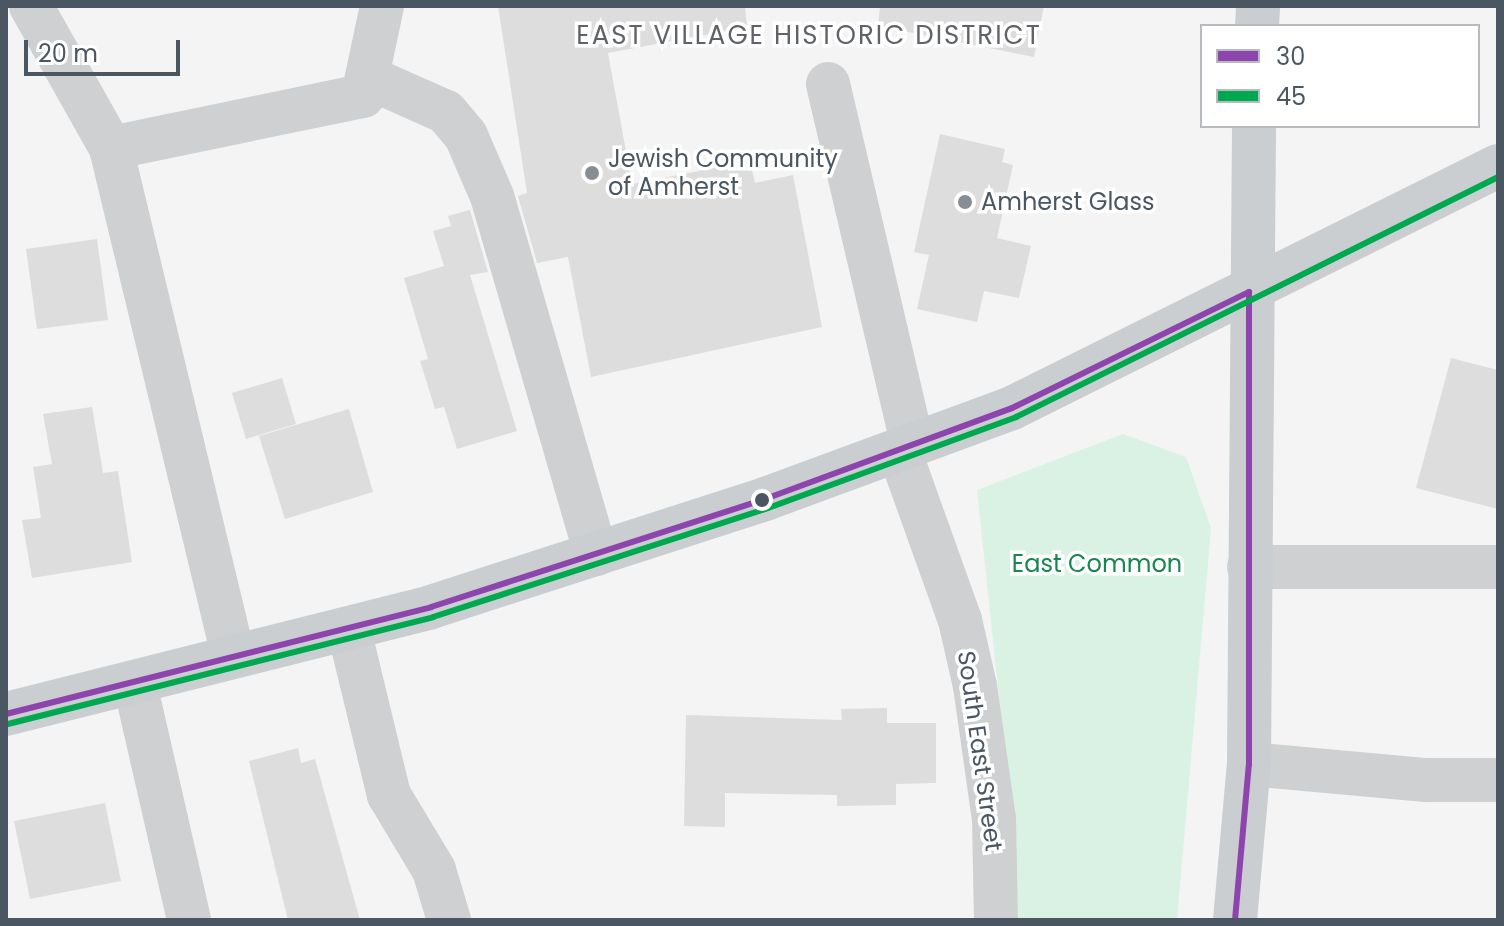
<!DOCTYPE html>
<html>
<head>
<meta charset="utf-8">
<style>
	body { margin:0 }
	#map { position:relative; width:1504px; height:926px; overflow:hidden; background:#f4f4f4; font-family:Poppins,sans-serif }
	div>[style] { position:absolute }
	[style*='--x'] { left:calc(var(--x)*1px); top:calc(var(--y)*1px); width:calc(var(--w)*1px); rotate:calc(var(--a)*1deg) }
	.green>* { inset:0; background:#d9f2e3 }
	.building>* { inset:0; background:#ddddde }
	.minor>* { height:44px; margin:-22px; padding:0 22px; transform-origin:22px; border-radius:22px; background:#ced0d2 }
	.major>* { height:44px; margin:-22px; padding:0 22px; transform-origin:22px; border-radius:22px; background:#caced1 }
	.bus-1>* { height:6px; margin:-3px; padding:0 3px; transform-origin:3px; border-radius:3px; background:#8e44ad }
	.bus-2>* { height:6px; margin:-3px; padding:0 3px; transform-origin:3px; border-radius:3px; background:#00a950 }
	.dots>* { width:22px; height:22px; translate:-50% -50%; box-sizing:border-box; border:4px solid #fff; border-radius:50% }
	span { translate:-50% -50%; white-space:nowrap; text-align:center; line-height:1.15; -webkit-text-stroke:7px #fff; paint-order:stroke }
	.poi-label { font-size:24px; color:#4a5661 }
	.left { translate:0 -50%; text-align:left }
	.park-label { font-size:24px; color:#17864f }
	.street-label { font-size:24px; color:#4a5661 }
	.neighbourhood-label { font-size:26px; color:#5f6368; letter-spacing:2px }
	.frame { position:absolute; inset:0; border:8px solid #4a5661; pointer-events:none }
	.legend { position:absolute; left:1200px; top:24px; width:280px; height:104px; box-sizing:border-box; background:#fff; border:2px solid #b7bbc0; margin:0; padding:10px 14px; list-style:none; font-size:24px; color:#4a5661 }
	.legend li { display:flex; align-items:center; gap:16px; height:40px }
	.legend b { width:40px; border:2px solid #b7bbc0 }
	.scale { position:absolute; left:24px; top:40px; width:156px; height:36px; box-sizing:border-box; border:4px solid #4a5661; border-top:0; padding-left:10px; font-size:24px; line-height:28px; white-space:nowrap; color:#4a5661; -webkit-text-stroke:6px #fff; paint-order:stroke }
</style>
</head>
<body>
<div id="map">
	<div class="green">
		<i style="clip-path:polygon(1123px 434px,1186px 457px,1211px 528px,1177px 920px,1014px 920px,1006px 761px,977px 490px)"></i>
	</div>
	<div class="building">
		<i style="clip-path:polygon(498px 6px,745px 6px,747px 27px,608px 53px,632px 184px,750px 161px,755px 183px,793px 175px,822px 327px,591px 377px,568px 257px,537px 263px,518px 196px,527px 193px)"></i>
		<i style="clip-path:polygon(880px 6px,1044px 6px,1034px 57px,878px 26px)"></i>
		<i style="clip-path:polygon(940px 134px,1005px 149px,1002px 162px,1013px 165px,997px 238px,1031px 246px,1019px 298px,984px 291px,977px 322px,917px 309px,929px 255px,914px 252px)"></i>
		<i style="clip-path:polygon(470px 210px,488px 272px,470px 275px,517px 431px,457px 449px,444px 407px,435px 409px,420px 361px,428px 359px,404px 278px,444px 266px,433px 231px,451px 226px,448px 216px)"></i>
		<i style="clip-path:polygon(97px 239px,108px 320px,37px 329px,26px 249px)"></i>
		<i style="clip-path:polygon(1451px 358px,1498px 370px,1498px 509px,1416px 488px)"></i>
		<i style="clip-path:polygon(282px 378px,296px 424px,246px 439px,232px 393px)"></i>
		<i style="clip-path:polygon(92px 407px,103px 473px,118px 471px,132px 562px,32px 578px,22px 520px,41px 518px,33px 467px,52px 464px,43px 414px)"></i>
		<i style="clip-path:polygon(349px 409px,373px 492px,285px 519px,259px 436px)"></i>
		<i style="clip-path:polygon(887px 708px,887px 723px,936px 723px,936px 783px,896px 784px,896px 805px,837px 806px,837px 795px,725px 793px,725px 827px,684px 826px,686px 715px,842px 720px,841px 709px)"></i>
		<i style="clip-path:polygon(298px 748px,301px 763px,315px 759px,360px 920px,288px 920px,249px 761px)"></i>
		<i style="clip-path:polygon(105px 803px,121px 881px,30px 899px,14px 821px)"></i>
	</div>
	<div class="minor">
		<i style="--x:31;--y:6;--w:163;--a:60.6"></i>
		<i style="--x:111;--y:148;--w:521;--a:76.47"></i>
		<i style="--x:367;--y:77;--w:86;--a:23.9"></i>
		<i style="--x:446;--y:112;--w:31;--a:50"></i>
		<i style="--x:466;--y:136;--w:65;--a:66.6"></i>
		<i style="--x:492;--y:196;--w:373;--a:73.8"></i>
		<i style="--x:828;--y:84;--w:371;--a:76.8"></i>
		<i style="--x:111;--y:148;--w:257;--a:-11.7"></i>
		<i style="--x:363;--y:96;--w:92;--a:-78.1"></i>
		<i style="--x:899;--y:450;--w:181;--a:70.3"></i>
		<i style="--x:960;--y:620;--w:68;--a:77.2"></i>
		<i style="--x:975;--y:686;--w:134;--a:81.9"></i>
		<i style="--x:994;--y:819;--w:101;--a:88.9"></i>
		<i style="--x:1249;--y:567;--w:249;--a:0"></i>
		<i style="--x:349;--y:630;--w:170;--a:76.4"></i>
		<i style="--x:389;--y:795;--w:87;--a:59"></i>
		<i style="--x:434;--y:870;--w:52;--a:73.3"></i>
		<i style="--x:135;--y:684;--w:242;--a:77.1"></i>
		<i style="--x:1249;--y:764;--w:178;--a:5.2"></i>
		<i style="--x:1426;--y:780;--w:72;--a:0"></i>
	</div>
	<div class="major">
		<i style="--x:1257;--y:26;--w:20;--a:-87"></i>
		<i style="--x:6;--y:714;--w:438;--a:-14.1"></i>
		<i style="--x:431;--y:607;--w:351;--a:-17.9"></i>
		<i style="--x:765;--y:499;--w:263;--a:-20.2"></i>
		<i style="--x:1012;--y:408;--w:543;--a:-26.47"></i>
		<i style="--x:1235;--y:920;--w:157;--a:-84.9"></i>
		<i style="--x:1249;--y:764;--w:638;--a:-89.55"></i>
	</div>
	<div class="bus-1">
		<i style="--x:6;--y:714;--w:438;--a:-14.1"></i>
		<i style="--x:431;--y:607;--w:351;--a:-17.9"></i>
		<i style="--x:765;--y:499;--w:263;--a:-20.2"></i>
		<i style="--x:1012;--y:408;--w:264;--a:-26.1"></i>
		<i style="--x:1235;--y:920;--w:157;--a:-84.9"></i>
		<i style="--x:1249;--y:764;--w:472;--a:-90"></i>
	</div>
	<div class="bus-2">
		<i style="--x:8;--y:724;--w:438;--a:-14.1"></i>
		<i style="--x:433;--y:617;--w:352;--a:-18"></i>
		<i style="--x:768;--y:508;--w:264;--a:-20.1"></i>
		<i style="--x:1016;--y:417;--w:538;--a:-26.47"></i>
	</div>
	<div class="dots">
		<i style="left:592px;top:173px;background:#868d94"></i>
		<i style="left:965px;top:202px;background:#868d94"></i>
		<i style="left:762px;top:500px;background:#4a5661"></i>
	</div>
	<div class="poi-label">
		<span class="left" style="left:608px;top:173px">Jewish Community<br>of Amherst</span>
		<span class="left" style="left:981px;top:202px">Amherst Glass</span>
	</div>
	<div class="park-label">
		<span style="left:1097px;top:564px">East Common</span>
	</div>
	<div class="street-label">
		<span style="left:980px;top:751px;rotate:82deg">South East Street</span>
	</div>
	<div class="neighbourhood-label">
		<span style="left:809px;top:36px">EAST VILLAGE HISTORIC DISTRICT</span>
	</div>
	<div class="frame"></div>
	<ul class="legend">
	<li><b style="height:10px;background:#8e44ad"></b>30</li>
	<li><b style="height:10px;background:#00a950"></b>45</li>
	</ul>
	<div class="scale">20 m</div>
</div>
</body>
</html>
